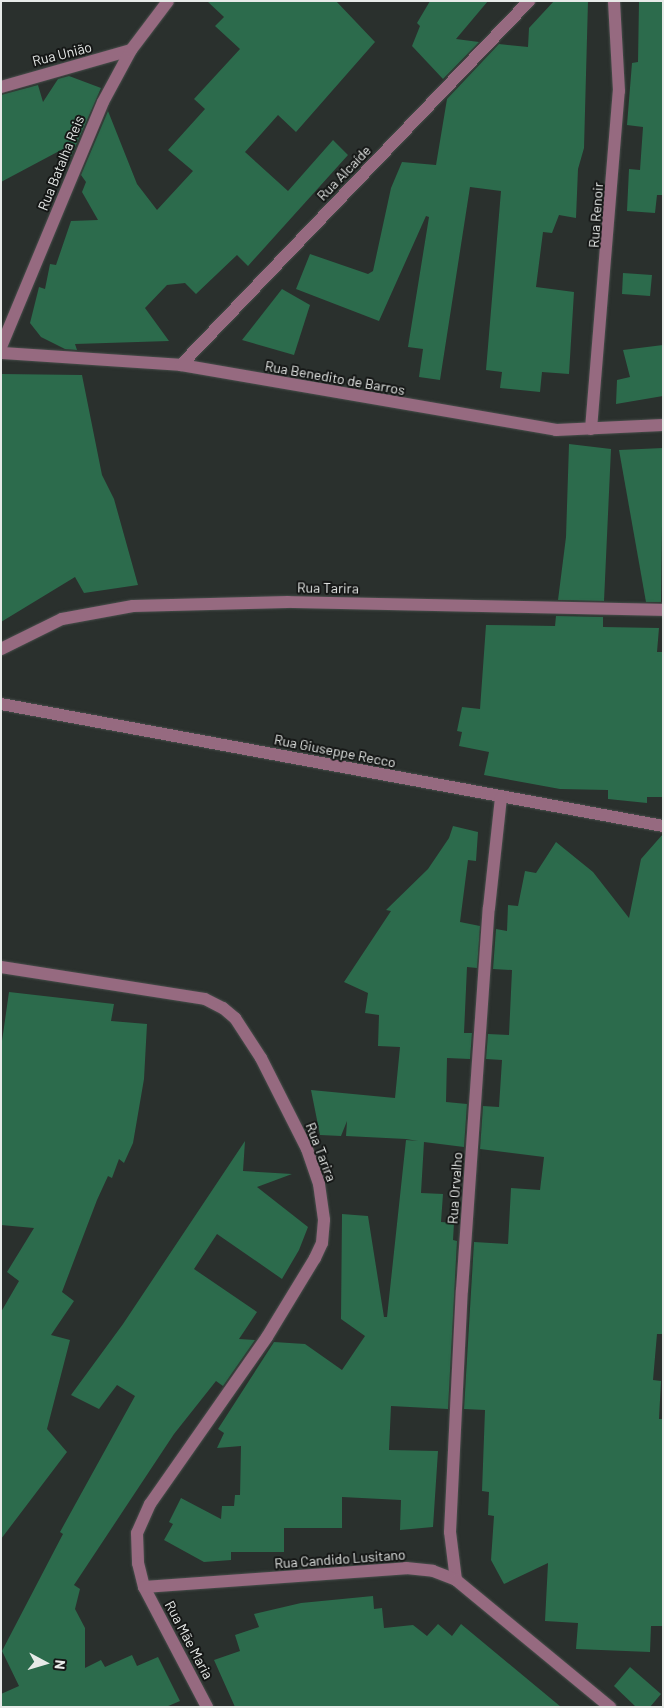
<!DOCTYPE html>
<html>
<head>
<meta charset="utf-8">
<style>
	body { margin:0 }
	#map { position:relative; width:664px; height:1708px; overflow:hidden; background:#2a302d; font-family:Barlow,sans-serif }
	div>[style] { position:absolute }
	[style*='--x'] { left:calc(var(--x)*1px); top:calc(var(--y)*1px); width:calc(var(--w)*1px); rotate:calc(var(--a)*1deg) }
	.building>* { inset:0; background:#2c6b4c }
	.roads { filter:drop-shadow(0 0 1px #484e4b) drop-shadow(0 0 1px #484e4b) }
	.minor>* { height:12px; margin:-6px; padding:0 6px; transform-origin:6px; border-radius:6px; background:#966a80 }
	span { translate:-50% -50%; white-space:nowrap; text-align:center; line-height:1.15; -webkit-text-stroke:4px #151716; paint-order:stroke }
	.street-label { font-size:14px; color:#e7eae8 }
	.frame { position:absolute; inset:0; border:2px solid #e7eae8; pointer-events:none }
	.north { position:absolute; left:20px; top:1638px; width:50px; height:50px; -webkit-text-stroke:4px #151716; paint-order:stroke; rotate:96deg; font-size:14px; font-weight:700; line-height:20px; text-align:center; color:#e7eae8 }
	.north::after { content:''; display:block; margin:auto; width:18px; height:22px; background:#e7eae8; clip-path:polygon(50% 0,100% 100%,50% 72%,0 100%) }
</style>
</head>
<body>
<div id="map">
	<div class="building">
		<i style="clip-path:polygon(207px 1px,336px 1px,375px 42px,296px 132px,278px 115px,245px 152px,288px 191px,333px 140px,348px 155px,248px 266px,237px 255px,196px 294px,185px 283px,167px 285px,145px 308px,169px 341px,75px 344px,77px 350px,65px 349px,41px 337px,30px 323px,39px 287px,45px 289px,50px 264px,56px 265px,71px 221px,98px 220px,82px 192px,86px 182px,81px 175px,108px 111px,137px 184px,157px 210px,193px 171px,168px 150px,205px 109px,194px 99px,240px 49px,215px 26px,224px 17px)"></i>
		<i style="clip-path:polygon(430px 1px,488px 1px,456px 39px,479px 42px,443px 79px,412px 46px,420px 26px,417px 23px)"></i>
		<i style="clip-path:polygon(554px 1px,588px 1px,584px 148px,578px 169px,576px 218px,559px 215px,552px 233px,543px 232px,536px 287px,574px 292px,569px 374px,542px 372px,540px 392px,500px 388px,502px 372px,486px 370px,501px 191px,470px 187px,440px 380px,419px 377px,423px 349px,408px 347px,429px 217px,426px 216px,379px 321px,296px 289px,310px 254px,368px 274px,373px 271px,391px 188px,402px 162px,436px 165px,447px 99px,499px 44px,528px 47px,529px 28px)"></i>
		<i style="clip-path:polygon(639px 1px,663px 1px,663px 195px,657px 195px,655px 213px,627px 211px,629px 169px,640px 170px,643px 127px,627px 125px,632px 63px,638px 62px)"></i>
		<i style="clip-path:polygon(69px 76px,101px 88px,70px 159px,63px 149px,1px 182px,1px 95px,38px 85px,43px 102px,58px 79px)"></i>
		<i style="clip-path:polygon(623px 273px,652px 275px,650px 296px,622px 294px)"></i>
		<i style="clip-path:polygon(282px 289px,310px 305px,294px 355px,242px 340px)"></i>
		<i style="clip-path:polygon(663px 345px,663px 396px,616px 404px,617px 380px,630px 377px,623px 350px)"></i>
		<i style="clip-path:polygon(1px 374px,82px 375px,102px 475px,114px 499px,138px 585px,84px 593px,75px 577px,1px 622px)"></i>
		<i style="clip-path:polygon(569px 444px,611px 449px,604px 601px,558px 600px,566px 537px)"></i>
		<i style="clip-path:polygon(663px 448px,661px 602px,646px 602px,619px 450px)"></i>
		<i style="clip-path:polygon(556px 616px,603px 617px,603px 627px,659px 628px,657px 652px,663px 652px,663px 797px,647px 797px,647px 803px,608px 799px,608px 790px,560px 789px,484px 775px,489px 752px,459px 746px,462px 732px,457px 731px,462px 707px,480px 709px,486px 625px,555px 626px)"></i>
		<i style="clip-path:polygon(453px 826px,478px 832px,476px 861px,468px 860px,460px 922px,480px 926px,477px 968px,467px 967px,464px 1033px,472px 1033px,470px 1059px,447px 1058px,446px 1102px,467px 1104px,464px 1147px,424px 1142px,421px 1193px,443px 1194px,441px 1222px,454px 1223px,453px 1240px,457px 1241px,448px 1409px,391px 1406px,389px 1450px,438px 1451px,433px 1527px,400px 1530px,401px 1500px,342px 1497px,342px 1528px,284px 1528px,284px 1552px,231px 1552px,231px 1560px,204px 1562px,164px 1540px,173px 1524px,169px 1522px,181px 1498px,221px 1519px,222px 1506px,234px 1506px,235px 1495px,240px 1495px,241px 1446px,217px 1448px,224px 1433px,218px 1429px,274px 1342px,305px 1344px,342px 1370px,365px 1336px,341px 1319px,342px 1214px,368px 1216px,384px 1317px,387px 1317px,406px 1140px,418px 1141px,406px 1139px,346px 1136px,347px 1121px,341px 1136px,320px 1135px,311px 1090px,395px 1098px,400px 1047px,378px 1046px,379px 1015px,365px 1013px,368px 993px,344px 982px,391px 911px,386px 910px,428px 869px,449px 838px)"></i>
		<i style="clip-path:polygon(663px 834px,663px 1334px,657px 1334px,653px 1380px,661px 1381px,659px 1419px,663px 1419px,663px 1626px,651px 1626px,650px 1652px,576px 1649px,578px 1623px,545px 1621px,548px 1563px,504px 1584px,491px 1560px,494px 1516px,488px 1515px,489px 1492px,482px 1491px,485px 1410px,464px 1409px,474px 1242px,508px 1244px,511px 1188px,540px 1190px,544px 1157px,480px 1149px,483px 1106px,499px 1107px,502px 1060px,486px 1059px,488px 1034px,509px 1035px,512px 970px,493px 969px,496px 929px,507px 931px,508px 905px,518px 906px,525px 871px,536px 873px,556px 842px,593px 872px,629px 918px,641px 859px)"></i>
		<i style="clip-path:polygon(9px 992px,114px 1004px,111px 1021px,147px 1024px,144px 1079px,133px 1143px,124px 1163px,119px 1159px,112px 1178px,108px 1176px,97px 1200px,62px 1292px,74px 1301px,51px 1335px,70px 1340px,47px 1429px,67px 1452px,1px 1539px,1px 1312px,19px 1281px,7px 1272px,34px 1228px,1px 1225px,1px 1048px)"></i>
		<i style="clip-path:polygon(245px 1141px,243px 1171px,292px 1174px,257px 1187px,308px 1227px,299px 1250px,282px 1279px,217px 1234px,194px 1269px,257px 1312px,239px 1339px,255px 1340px,223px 1386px,216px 1381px,174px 1434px,74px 1585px,80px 1589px,75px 1609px,85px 1628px,85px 1668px,101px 1660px,105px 1667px,132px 1655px,137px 1666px,158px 1657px,180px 1701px,166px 1707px,1px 1707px,1px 1694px,19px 1686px,2px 1651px,63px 1534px,60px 1532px,135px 1396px,117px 1385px,99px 1409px,71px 1395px,123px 1324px)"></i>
		<i style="clip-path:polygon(373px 1596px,374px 1609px,382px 1608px,384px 1628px,413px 1625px,427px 1636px,438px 1624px,452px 1636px,461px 1624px,561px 1707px,235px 1707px,214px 1660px,240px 1651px,235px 1635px,259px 1627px,254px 1614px,301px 1603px)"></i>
		<i style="clip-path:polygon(630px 1667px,661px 1694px,650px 1707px,636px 1707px,614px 1686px)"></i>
	</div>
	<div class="roads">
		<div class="minor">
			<i style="--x:1;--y:87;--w:135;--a:-15.9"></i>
			<i style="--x:1;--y:347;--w:265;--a:-67.4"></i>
			<i style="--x:103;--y:102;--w:59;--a:-61.7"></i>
			<i style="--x:131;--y:50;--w:61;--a:-52.9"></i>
			<i style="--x:1;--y:353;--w:180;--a:3.8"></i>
			<i style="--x:181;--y:365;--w:381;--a:9.8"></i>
			<i style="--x:556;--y:430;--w:107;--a:-2.7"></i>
			<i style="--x:181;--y:365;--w:504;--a:-46.29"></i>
			<i style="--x:591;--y:429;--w:339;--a:-85.3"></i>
			<i style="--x:619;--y:91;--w:90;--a:-93.2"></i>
			<i style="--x:1;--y:649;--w:68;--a:-26.2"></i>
			<i style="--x:62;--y:619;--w:72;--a:-10.4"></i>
			<i style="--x:133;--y:606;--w:155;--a:-1.5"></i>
			<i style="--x:288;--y:602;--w:375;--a:1.2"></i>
			<i style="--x:1;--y:704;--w:673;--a:10.44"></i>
			<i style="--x:1;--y:967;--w:206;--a:8.9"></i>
			<i style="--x:205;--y:999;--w:20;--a:27"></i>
			<i style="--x:223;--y:1008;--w:16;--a:40"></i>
			<i style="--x:235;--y:1018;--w:48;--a:57"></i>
			<i style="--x:261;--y:1058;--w:102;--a:63.2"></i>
			<i style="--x:307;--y:1149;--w:37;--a:71"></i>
			<i style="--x:319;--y:1184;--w:36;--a:82"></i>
			<i style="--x:324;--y:1220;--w:23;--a:95"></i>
			<i style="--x:322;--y:1243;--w:17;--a:115"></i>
			<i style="--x:315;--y:1258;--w:92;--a:121.3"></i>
			<i style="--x:267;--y:1337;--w:204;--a:125"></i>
			<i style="--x:150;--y:1504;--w:32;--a:114"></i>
			<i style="--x:137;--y:1533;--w:30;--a:88"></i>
			<i style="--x:138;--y:1563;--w:25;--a:76"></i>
			<i style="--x:144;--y:1587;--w:136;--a:62.3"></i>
			<i style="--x:456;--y:1580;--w:48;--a:-97.1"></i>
			<i style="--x:450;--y:1532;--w:242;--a:-87.2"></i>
			<i style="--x:462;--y:1290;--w:383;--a:-86"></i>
			<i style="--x:489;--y:908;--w:111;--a:-83.8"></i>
			<i style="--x:144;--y:1587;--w:263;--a:-4.1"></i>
			<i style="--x:406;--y:1568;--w:27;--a:6"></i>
			<i style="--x:433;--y:1571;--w:25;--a:21"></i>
			<i style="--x:456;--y:1580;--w:200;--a:39.5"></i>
		</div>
	</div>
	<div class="street-label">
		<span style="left:62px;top:54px;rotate:-14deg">Rua União</span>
		<span style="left:61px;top:163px;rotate:-68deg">Rua Batalha Reis</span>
		<span style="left:344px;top:173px;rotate:-46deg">Rua Alcaíde</span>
		<span style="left:596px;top:215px;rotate:-86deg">Rua Renoir</span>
		<span style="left:335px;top:378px;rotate:10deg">Rua Benedito de Barros</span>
		<span style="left:328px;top:588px;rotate:1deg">Rua Tarira</span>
		<span style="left:335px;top:751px;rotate:11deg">Rua Giuseppe Recco</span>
		<span style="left:321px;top:1152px;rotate:69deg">Rua Tarira</span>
		<span style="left:455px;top:1188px;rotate:-86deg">Rua Orvalho</span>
		<span style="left:340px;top:1559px;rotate:-4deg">Rua Candido Lusitano</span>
		<span style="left:189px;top:1640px;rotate:62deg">Rua Mãe Maria</span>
	</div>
	<div class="frame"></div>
	<div class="north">N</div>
</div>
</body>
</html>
